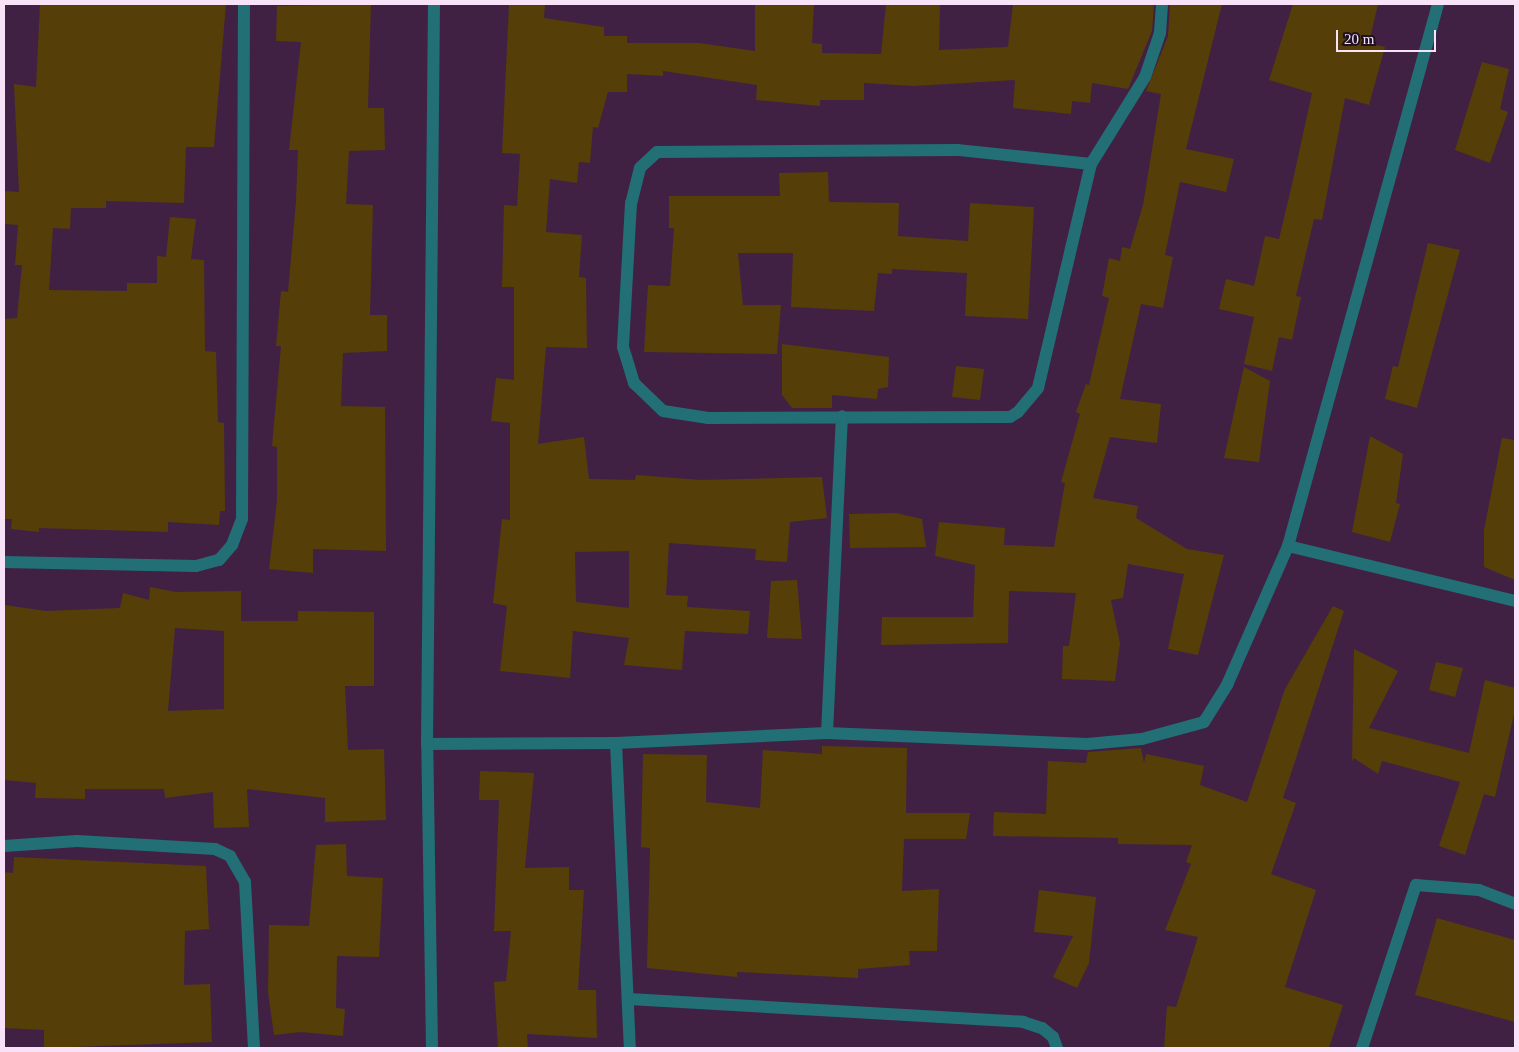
<!DOCTYPE html>
<html>
<head>
<meta charset="utf-8">
<style>
	body { margin:0 }
	#map { position:relative; width:1519px; height:1052px; overflow:hidden; background:#402144; font-family:"Times New Roman",serif }
	div>[style] { position:absolute }
	[style*='--x'] { left:calc(var(--x)*1px); top:calc(var(--y)*1px); width:calc(var(--w)*1px); rotate:calc(var(--a)*1deg) }
	.building>* { inset:0; background:#553e08 }
	.minor>* { height:12px; margin:-6px; padding:0 6px; transform-origin:6px; border-radius:6px; background:#236f76 }
	.tertiary>* { height:12px; margin:-6px; padding:0 6px; transform-origin:6px; border-radius:6px; background:#236f76 }
	span { translate:-50% -50%; white-space:nowrap; text-align:center; line-height:1.15; -webkit-text-stroke:5px #1f1121; paint-order:stroke }
	.frame { position:absolute; inset:0; border:5px solid #f7e2f8; pointer-events:none }
	.scale { position:absolute; left:1336px; top:30px; width:100px; height:22px; box-sizing:border-box; border:2px solid #f7e2f8; border-top:0; padding-left:6px; font-size:15px; line-height:18px; white-space:nowrap; color:#f7e2f8; -webkit-text-stroke:4px #1f1121; paint-order:stroke }
</style>
</head>
<body>
<div id="map">
	<div class="building">
		<i style="clip-path:polygon(40px 4px,226px 4px,214px 147px,186px 147px,184px 203px,106px 201px,106px 208px,71px 208px,70px 229px,53px 228px,49px 290px,127px 291px,127px 283px,157px 283px,157px 256px,166px 257px,170px 217px,196px 219px,191px 259px,204px 260px,205px 351px,216px 352px,218px 422px,224px 423px,225px 511px,220px 511px,219px 525px,168px 522px,168px 532px,39px 528px,39px 532px,11px 529px,12px 519px,4px 519px,4px 319px,17px 318px,22px 265px,15px 265px,18px 225px,4px 224px,4px 191px,19px 192px,14px 84px,36px 87px)"></i>
		<i style="clip-path:polygon(371px 4px,368px 108px,384px 108px,385px 150px,349px 151px,346px 204px,373px 205px,370px 315px,387px 315px,387px 351px,343px 353px,341px 406px,385px 407px,386px 551px,313px 549px,313px 573px,269px 569px,277px 500px,277px 447px,272px 446px,281px 346px,276px 346px,281px 291px,288px 292px,296px 201px,298px 150px,289px 150px,301px 42px,276px 41px,277px 6px)"></i>
		<i style="clip-path:polygon(evenodd,509px 4px,545px 4px,544px 18px,604px 27px,604px 36px,627px 36px,627px 43px,699px 43px,755px 51px,755px 4px,814px 4px,812px 43px,822px 44px,822px 53px,881px 54px,886px 4px,940px 4px,939px 50px,1008px 47px,1013px 4px,1154px 4px,1152px 31px,1128px 89px,1092px 83px,1090px 103px,1072px 101px,1071px 114px,1013px 108px,1015px 80px,914px 86px,864px 83px,864px 100px,820px 100px,820px 106px,756px 100px,757px 85px,663px 71px,663px 76px,627px 74px,627px 92px,608px 92px,598px 128px,593px 127px,590px 163px,579px 162px,577px 183px,550px 179px,546px 232px,582px 235px,579px 277px,586px 278px,587px 348px,546px 347px,538px 444px,584px 437px,589px 479px,635px 480px,636px 475px,701px 480px,822px 477px,827px 518px,790px 522px,787px 562px,755px 560px,756px 549px,669px 543px,666px 595px,688px 596px,687px 607px,750px 611px,748px 634px,685px 631px,682px 670px,624px 665px,629px 638px,573px 631px,570px 678px,500px 671px,507px 606px,493px 603px,502px 519px,510px 520px,510px 423px,491px 421px,496px 378px,514px 380px,514px 287px,502px 287px,504px 205px,517px 206px,520px 154px,502px 153px,509px 4px,629px 551px,629px 608px,576px 602px,575px 552px,629px 551px)"></i>
		<i style="clip-path:polygon(1170px 4px,1222px 4px,1186px 149px,1234px 159px,1226px 192px,1180px 182px,1165px 255px,1173px 257px,1163px 308px,1141px 304px,1120px 399px,1161px 404px,1157px 443px,1110px 437px,1093px 498px,1138px 506px,1136px 518px,1187px 549px,1224px 555px,1198px 655px,1168px 649px,1184px 574px,1128px 564px,1123px 598px,1111px 600px,1120px 643px,1115px 681px,1062px 679px,1063px 646px,1069px 646px,1076px 593px,1009px 591px,1008px 643px,881px 645px,882px 617px,973px 617px,975px 565px,935px 556px,939px 522px,1005px 528px,1004px 545px,1054px 547px,1065px 483px,1061px 482px,1080px 414px,1076px 412px,1086px 384px,1089px 385px,1109px 298px,1102px 296px,1109px 258px,1120px 261px,1122px 247px,1130px 249px,1143px 205px,1161px 94px,1146px 91px,1168px 36px)"></i>
		<i style="clip-path:polygon(1293px 4px,1378px 4px,1369px 43px,1385px 47px,1369px 105px,1345px 98px,1322px 220px,1314px 219px,1296px 296px,1301px 297px,1292px 340px,1279px 337px,1272px 371px,1244px 364px,1254px 317px,1219px 309px,1226px 279px,1254px 286px,1265px 236px,1279px 239px,1293px 180px,1312px 93px,1269px 80px)"></i>
		<i style="clip-path:polygon(1482px 62px,1509px 69px,1500px 109px,1508px 112px,1490px 163px,1455px 150px)"></i>
		<i style="clip-path:polygon(828px 172px,829px 202px,899px 203px,898px 236px,968px 241px,970px 203px,1034px 207px,1028px 319px,965px 316px,967px 273px,892px 269px,892px 274px,878px 273px,874px 311px,791px 307px,793px 253px,738px 253px,743px 305px,781px 305px,777px 354px,644px 352px,648px 285px,670px 286px,674px 228px,669px 228px,669px 196px,780px 196px,779px 173px)"></i>
		<i style="clip-path:polygon(1428px 243px,1460px 250px,1417px 408px,1385px 399px,1393px 366px,1398px 367px)"></i>
		<i style="clip-path:polygon(782px 344px,889px 357px,888px 387px,878px 389px,877px 399px,832px 395px,832px 408px,792px 408px,782px 395px)"></i>
		<i style="clip-path:polygon(956px 366px,984px 369px,980px 400px,952px 397px)"></i>
		<i style="clip-path:polygon(1244px 367px,1270px 381px,1259px 462px,1224px 458px)"></i>
		<i style="clip-path:polygon(1370px 436px,1403px 454px,1396px 503px,1400px 504px,1390px 542px,1352px 532px)"></i>
		<i style="clip-path:polygon(1502px 438px,1515px 440px,1515px 580px,1484px 567px,1484px 530px)"></i>
		<i style="clip-path:polygon(896px 513px,922px 519px,926px 547px,850px 548px,849px 514px)"></i>
		<i style="clip-path:polygon(797px 580px,802px 639px,767px 638px,771px 581px)"></i>
		<i style="clip-path:polygon(evenodd,150px 587px,176px 592px,241px 591px,241px 621px,298px 621px,298px 611px,374px 612px,374px 686px,345px 686px,348px 750px,384px 749px,386px 820px,325px 822px,325px 798px,247px 789px,249px 827px,214px 828px,213px 792px,165px 798px,164px 789px,85px 789px,85px 799px,35px 798px,36px 783px,4px 780px,4px 605px,46px 611px,120px 608px,123px 593px,149px 600px,150px 587px,175px 628px,224px 631px,224px 709px,168px 711px,175px 628px)"></i>
		<i style="clip-path:polygon(1333px 606px,1344px 611px,1283px 798px,1296px 803px,1271px 874px,1316px 890px,1285px 987px,1343px 1005px,1329px 1048px,1164px 1048px,1167px 1006px,1176px 1007px,1198px 937px,1165px 930px,1191px 864px,1186px 862px,1192px 845px,1118px 844px,1118px 838px,993px 836px,994px 812px,1046px 814px,1048px 761px,1086px 763px,1088px 752px,1141px 748px,1144px 763px,1146px 754px,1204px 766px,1200px 785px,1247px 802px,1285px 689px)"></i>
		<i style="clip-path:polygon(1354px 649px,1398px 671px,1369px 728px,1469px 753px,1485px 680px,1515px 688px,1515px 710px,1495px 797px,1484px 794px,1465px 855px,1439px 846px,1460px 782px,1382px 761px,1378px 774px,1354px 758px,1352px 761px)"></i>
		<i style="clip-path:polygon(1436px 662px,1463px 668px,1455px 697px,1429px 690px)"></i>
		<i style="clip-path:polygon(822px 746px,907px 748px,906px 813px,970px 813px,966px 839px,904px 839px,902px 891px,939px 889px,937px 951px,909px 951px,910px 965px,858px 969px,858px 978px,737px 972px,737px 977px,647px 968px,650px 848px,641px 847px,643px 754px,707px 755px,706px 802px,760px 808px,763px 750px,822px 754px)"></i>
		<i style="clip-path:polygon(480px 771px,534px 773px,525px 868px,569px 867px,569px 890px,584px 890px,578px 990px,596px 990px,597px 1038px,527px 1034px,528px 1048px,498px 1048px,494px 982px,506px 981px,511px 931px,494px 931px,499px 800px,479px 800px)"></i>
		<i style="clip-path:polygon(346px 844px,347px 876px,383px 878px,379px 957px,337px 956px,336px 1008px,345px 1009px,343px 1036px,301px 1032px,274px 1035px,268px 992px,269px 925px,309px 926px,316px 845px)"></i>
		<i style="clip-path:polygon(14px 857px,206px 866px,209px 929px,185px 931px,184px 985px,210px 984px,212px 1042px,44px 1048px,44px 1030px,4px 1028px,4px 872px,13px 873px)"></i>
		<i style="clip-path:polygon(1039px 890px,1096px 897px,1089px 963px,1077px 988px,1053px 977px,1073px 936px,1034px 932px)"></i>
		<i style="clip-path:polygon(1437px 918px,1515px 940px,1515px 1022px,1415px 995px)"></i>
	</div>
	<div class="minor">
		<i style="--x:1091;--y:164;--w:135;--a:-174"></i>
		<i style="--x:957;--y:150;--w:300;--a:179.6"></i>
		<i style="--x:657;--y:152;--w:23;--a:137"></i>
		<i style="--x:640;--y:168;--w:36;--a:104"></i>
		<i style="--x:631;--y:203;--w:144;--a:93.2"></i>
		<i style="--x:623;--y:347;--w:38;--a:73"></i>
		<i style="--x:634;--y:383;--w:40;--a:44"></i>
		<i style="--x:663;--y:411;--w:46;--a:8.8"></i>
		<i style="--x:708;--y:418;--w:302;--a:-0.2"></i>
		<i style="--x:1010;--y:417;--w:9;--a:-32"></i>
		<i style="--x:1018;--y:412;--w:31;--a:-50"></i>
		<i style="--x:1038;--y:388;--w:230;--a:-76.7"></i>
		<i style="--x:1091;--y:164;--w:102;--a:-58.2"></i>
		<i style="--x:1145;--y:77;--w:46;--a:-71.2"></i>
		<i style="--x:1160;--y:33;--w:29;--a:-86"></i>
		<i style="--x:1288;--y:546;--w:234;--a:13.6"></i>
		<i style="--x:4;--y:562;--w:192;--a:1.2"></i>
		<i style="--x:196;--y:566;--w:24;--a:-15"></i>
		<i style="--x:219;--y:560;--w:20;--a:-49"></i>
		<i style="--x:232;--y:545;--w:28;--a:-69"></i>
		<i style="--x:242;--y:519;--w:515;--a:-89.78"></i>
		<i style="--x:827;--y:733;--w:317;--a:-87.3"></i>
		<i style="--x:616;--y:743;--w:305;--a:87.4"></i>
		<i style="--x:427;--y:744;--w:189;--a:-0.3"></i>
		<i style="--x:616;--y:743;--w:211;--a:-2.7"></i>
		<i style="--x:827;--y:733;--w:260;--a:2.4"></i>
		<i style="--x:1087;--y:744;--w:55;--a:-5.2"></i>
		<i style="--x:1142;--y:739;--w:64;--a:-15.3"></i>
		<i style="--x:1204;--y:722;--w:44;--a:-58.1"></i>
		<i style="--x:1227;--y:685;--w:152;--a:-66.3"></i>
		<i style="--x:1288;--y:546;--w:562;--a:-74.53"></i>
		<i style="--x:4;--y:846;--w:73;--a:-3.9"></i>
		<i style="--x:77;--y:841;--w:138;--a:3.3"></i>
		<i style="--x:215;--y:849;--w:17;--a:25"></i>
		<i style="--x:230;--y:856;--w:30;--a:60"></i>
		<i style="--x:245;--y:882;--w:166;--a:86.9"></i>
		<i style="--x:629;--y:999;--w:395;--a:3.3"></i>
		<i style="--x:1023;--y:1022;--w:20;--a:18"></i>
		<i style="--x:1042;--y:1028;--w:14;--a:39"></i>
		<i style="--x:1053;--y:1037;--w:12;--a:70"></i>
		<i style="--x:1362;--y:1048;--w:172;--a:-71.7"></i>
		<i style="--x:1416;--y:885;--w:63;--a:4.5"></i>
		<i style="--x:1479;--y:890;--w:39;--a:21"></i>
	</div>
	<div class="tertiary">
		<i style="--x:432;--y:1048;--w:304;--a:-90.9"></i>
		<i style="--x:427;--y:744;--w:740;--a:-89.46"></i>
	</div>
	<div class="frame"></div>
	<div class="scale">20 m</div>
</div>
</body>
</html>
